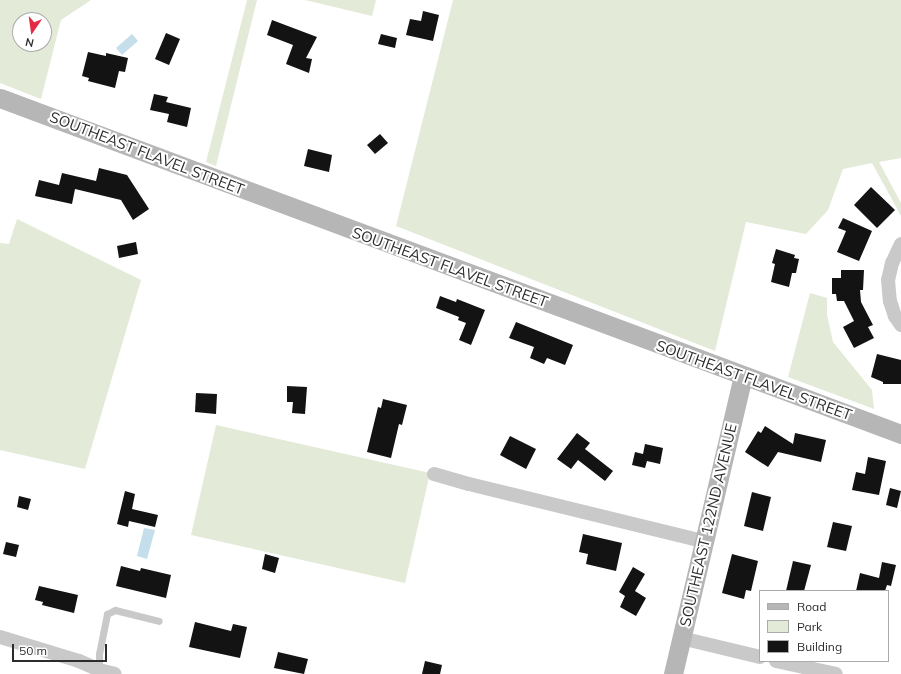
<!DOCTYPE html>
<html>
<head>
<meta charset="utf-8">
<style>
	body { margin:0 }
	#map { position:relative; width:901px; height:674px; overflow:hidden; background:#fff; font-family:Mulish,sans-serif }
	div>[style] { position:absolute }
	[style*='--x'] { left:calc(var(--x)*1px); top:calc(var(--y)*1px); width:calc(var(--w)*1px); rotate:calc(var(--a)*1deg) }
	.green>* { inset:0; background:#e3ead8 }
	.water>* { inset:0; background:#c4deeb }
	.building>* { inset:0; background:#131313 }
	.lane>* { height:7px; margin:-3.5px; padding:0 3.5px; transform-origin:3.5px; border-radius:3.5px; background:#c9c9c9 }
	.street>* { height:14px; margin:-7px; padding:0 7px; transform-origin:7px; border-radius:7px; background:#c9c9c9 }
	.secondary>* { height:19px; margin:-9.5px; padding:0 9.5px; transform-origin:9.5px; border-radius:9.5px; background:#b6b6b6 }
	span { translate:-50% -50%; white-space:nowrap; text-align:center; line-height:1.15; -webkit-text-stroke:4px #fff; paint-order:stroke }
	.street-label { font-size:15px; color:#2c2c2c }
	.legend { position:absolute; left:759px; top:590px; width:130px; height:72px; box-sizing:border-box; background:#fff; border:1px solid #ababab; margin:0; padding:5px 7px; list-style:none; font-size:12px; color:#2c2c2c }
	.legend li { display:flex; align-items:center; gap:8px; height:20px }
	.legend b { width:20px; border:1px solid #ababab }
	.north { position:absolute; left:12px; top:12px; width:40px; height:40px; box-sizing:border-box; background:#fff; border:1px solid #ababab; border-radius:50%; rotate:193deg; font-size:11px; font-weight:700; line-height:16px; text-align:center; color:#2c2c2c }
	.north::after { content:''; display:block; margin:auto; width:14px; height:18px; background:#e62a44; clip-path:polygon(50% 0,100% 100%,50% 72%,0 100%) }
	.scale { position:absolute; left:12px; top:644px; width:95px; height:18px; box-sizing:border-box; border:2px solid #2c2c2c; border-top:0; padding-left:5px; font-size:12px; line-height:14px; white-space:nowrap; color:#2c2c2c; -webkit-text-stroke:3px #fff; paint-order:stroke }
</style>
</head>
<body>
<div id="map">
	<div class="green">
		<i style="clip-path:polygon(evenodd,0 0,91px 0,61px 20px,41px 99px,0 83px,0 0,20px 20px,44px 20px,44px 44px,20px 44px,20px 20px)"></i>
		<i style="clip-path:polygon(247px 0,257px 0,216px 166px,206px 162px)"></i>
		<i style="clip-path:polygon(305px 0,376px 0,372px 16px)"></i>
		<i style="clip-path:polygon(453px 0,901px 0,901px 158px,879px 162px,901px 203px,901px 216px,872px 163px,843px 169px,828px 210px,806px 234px,746px 222px,715px 351px,396px 226px)"></i>
		<i style="clip-path:polygon(17px 219px,141px 280px,85px 469px,0 450px,0 243px,9px 244px)"></i>
		<i style="clip-path:polygon(810px 293px,827px 298px,827px 315px,833px 342px,872px 390px,874px 409px,788px 377px)"></i>
		<i style="clip-path:polygon(216px 425px,430px 473px,405px 583px,191px 535px)"></i>
	</div>
	<div class="water">
		<i style="clip-path:polygon(132px 34px,138px 41px,122px 55px,116px 48px)"></i>
		<i style="clip-path:polygon(144px 528px,155px 530px,147px 559px,137px 556px)"></i>
	</div>
	<div class="building">
		<i style="clip-path:polygon(423px 11px,439px 15px,433px 41px,406px 35px,410px 19px,421px 21px)"></i>
		<i style="clip-path:polygon(272px 20px,317px 37px,306px 58px,312px 59px,309px 73px,286px 64px,293px 45px,267px 35px)"></i>
		<i style="clip-path:polygon(166px 33px,180px 39px,169px 65px,155px 59px)"></i>
		<i style="clip-path:polygon(381px 34px,397px 38px,395px 48px,378px 44px)"></i>
		<i style="clip-path:polygon(88px 52px,106px 56px,106px 53px,128px 58px,125px 72px,119px 71px,115px 88px,88px 81px,89px 78px,82px 76px)"></i>
		<i style="clip-path:polygon(154px 94px,168px 97px,166px 102px,191px 108px,187px 127px,167px 122px,169px 114px,150px 110px)"></i>
		<i style="clip-path:polygon(380px 134px,388px 143px,375px 154px,367px 145px)"></i>
		<i style="clip-path:polygon(308px 149px,332px 155px,329px 172px,304px 166px)"></i>
		<i style="clip-path:polygon(99px 168px,127px 175px,149px 209px,133px 220px,121px 200px,75px 189px,72px 204px,35px 196px,39px 180px,59px 185px,62px 173px,96px 181px)"></i>
		<i style="clip-path:polygon(871px 187px,895px 210px,877px 228px,854px 205px)"></i>
		<i style="clip-path:polygon(843px 218px,872px 231px,859px 261px,837px 252px,846px 231px,838px 228px)"></i>
		<i style="clip-path:polygon(136px 242px,138px 254px,119px 258px,117px 246px)"></i>
		<i style="clip-path:polygon(776px 249px,795px 255px,794px 258px,799px 259px,796px 273px,792px 273px,789px 287px,771px 282px,775px 264px,772px 263px)"></i>
		<i style="clip-path:polygon(841px 270px,864px 270px,863px 290px,860px 290px,861px 302px,873px 325px,868px 327px,874px 338px,854px 348px,843px 327px,854px 321px,844px 301px,837px 301px,836px 294px,832px 294px,832px 278px,841px 278px)"></i>
		<i style="clip-path:polygon(440px 296px,456px 302px,457px 299px,485px 310px,471px 345px,459px 340px,466px 323px,458px 320px,459px 317px,436px 308px)"></i>
		<i style="clip-path:polygon(516px 322px,573px 345px,565px 365px,547px 358px,544px 364px,530px 358px,534px 347px,509px 338px)"></i>
		<i style="clip-path:polygon(877px 354px,901px 360px,901px 384px,883px 384px,883px 382px,871px 377px)"></i>
		<i style="clip-path:polygon(287px 386px,307px 387px,305px 414px,292px 413px,293px 402px,287px 402px)"></i>
		<i style="clip-path:polygon(196px 393px,217px 394px,216px 414px,195px 412px)"></i>
		<i style="clip-path:polygon(383px 399px,407px 405px,402px 425px,399px 424px,391px 458px,367px 452px,378px 407px,381px 408px)"></i>
		<i style="clip-path:polygon(765px 426px,793px 444px,795px 433px,826px 440px,821px 462px,778px 452px,768px 467px,745px 452px,758px 431px,761px 433px)"></i>
		<i style="clip-path:polygon(577px 433px,590px 443px,585px 449px,613px 471px,605px 481px,578px 460px,571px 469px,557px 459px)"></i>
		<i style="clip-path:polygon(510px 436px,536px 449px,526px 469px,500px 455px)"></i>
		<i style="clip-path:polygon(645px 444px,663px 448px,660px 464px,647px 461px,645px 468px,632px 465px,635px 452px,643px 454px)"></i>
		<i style="clip-path:polygon(868px 457px,886px 461px,879px 495px,852px 490px,856px 472px,865px 474px)"></i>
		<i style="clip-path:polygon(890px 488px,901px 491px,897px 508px,886px 505px)"></i>
		<i style="clip-path:polygon(125px 491px,135px 494px,132px 509px,158px 515px,155px 527px,129px 521px,128px 527px,117px 524px)"></i>
		<i style="clip-path:polygon(752px 492px,771px 497px,763px 531px,744px 526px)"></i>
		<i style="clip-path:polygon(19px 496px,31px 499px,28px 510px,17px 507px)"></i>
		<i style="clip-path:polygon(833px 522px,852px 526px,846px 551px,827px 547px)"></i>
		<i style="clip-path:polygon(583px 534px,622px 543px,616px 571px,586px 564px,588px 554px,579px 552px)"></i>
		<i style="clip-path:polygon(6px 542px,19px 545px,16px 557px,3px 554px)"></i>
		<i style="clip-path:polygon(265px 554px,279px 558px,275px 573px,262px 569px)"></i>
		<i style="clip-path:polygon(732px 554px,758px 561px,751px 591px,746px 590px,744px 599px,722px 593px)"></i>
		<i style="clip-path:polygon(793px 561px,811px 565px,804px 591px,786px 591px)"></i>
		<i style="clip-path:polygon(882px 562px,896px 565px,891px 586px,887px 585px,885px 591px,856px 591px,860px 573px,879px 578px)"></i>
		<i style="clip-path:polygon(121px 566px,140px 571px,141px 568px,171px 575px,166px 598px,116px 586px)"></i>
		<i style="clip-path:polygon(633px 567px,645px 574px,635px 591px,646px 598px,636px 616px,620px 607px,625px 596px,619px 592px)"></i>
		<i style="clip-path:polygon(39px 586px,78px 595px,74px 613px,42px 605px,43px 602px,35px 600px)"></i>
		<i style="clip-path:polygon(195px 622px,231px 631px,233px 624px,247px 627px,240px 658px,189px 647px)"></i>
		<i style="clip-path:polygon(278px 652px,308px 659px,304px 674px,274px 668px)"></i>
		<i style="clip-path:polygon(425px 661px,442px 665px,440px 674px,422px 674px)"></i>
	</div>
	<div class="lane">
		<i style="--x:99;--y:670;--w:16;--a:-90"></i>
		<i style="--x:99;--y:654;--w:41;--a:-78.7"></i>
		<i style="--x:107;--y:614;--w:9;--a:-27"></i>
		<i style="--x:115;--y:610;--w:45;--a:14"></i>
	</div>
	<div class="street">
		<i style="--x:901;--y:244;--w:21;--a:115"></i>
		<i style="--x:892;--y:263;--w:17;--a:103"></i>
		<i style="--x:888;--y:280;--w:21;--a:85"></i>
		<i style="--x:890;--y:301;--w:16;--a:72"></i>
		<i style="--x:895;--y:316;--w:11;--a:56"></i>
		<i style="--x:434;--y:474;--w:36;--a:16"></i>
		<i style="--x:469;--y:484;--w:241;--a:13.7"></i>
		<i style="--x:0;--y:637;--w:83;--a:16.9"></i>
		<i style="--x:79;--y:661;--w:22;--a:24"></i>
		<i style="--x:99;--y:670;--w:16;--a:14"></i>
		<i style="--x:681;--y:638;--w:81;--a:13.5"></i>
		<i style="--x:776;--y:661;--w:61;--a:12.2"></i>
	</div>
	<div class="secondary">
		<i style="--x:0;--y:98;--w:962;--a:20.45"></i>
		<i style="--x:673;--y:674;--w:306;--a:-76.8"></i>
	</div>
	<div class="street-label">
		<span style="left:147px;top:153px;rotate:21deg">SOUTHEAST FLAVEL STREET</span>
		<span style="left:450px;top:267px;rotate:20deg">SOUTHEAST FLAVEL STREET</span>
		<span style="left:754px;top:380px;rotate:20deg">SOUTHEAST FLAVEL STREET</span>
		<span style="left:708px;top:525px;rotate:-77deg">SOUTHEAST 122ND AVENUE</span>
	</div>
	<ul class="legend">
	<li><b style="height:5px;background:#b6b6b6"></b>Road</li>
	<li><b style="height:11px;background:#e3ead8"></b>Park</li>
	<li><b style="height:11px;background:#131313"></b>Building</li>
	</ul>
	<div class="north">N</div>
	<div class="scale">50 m</div>
</div>
</body>
</html>
